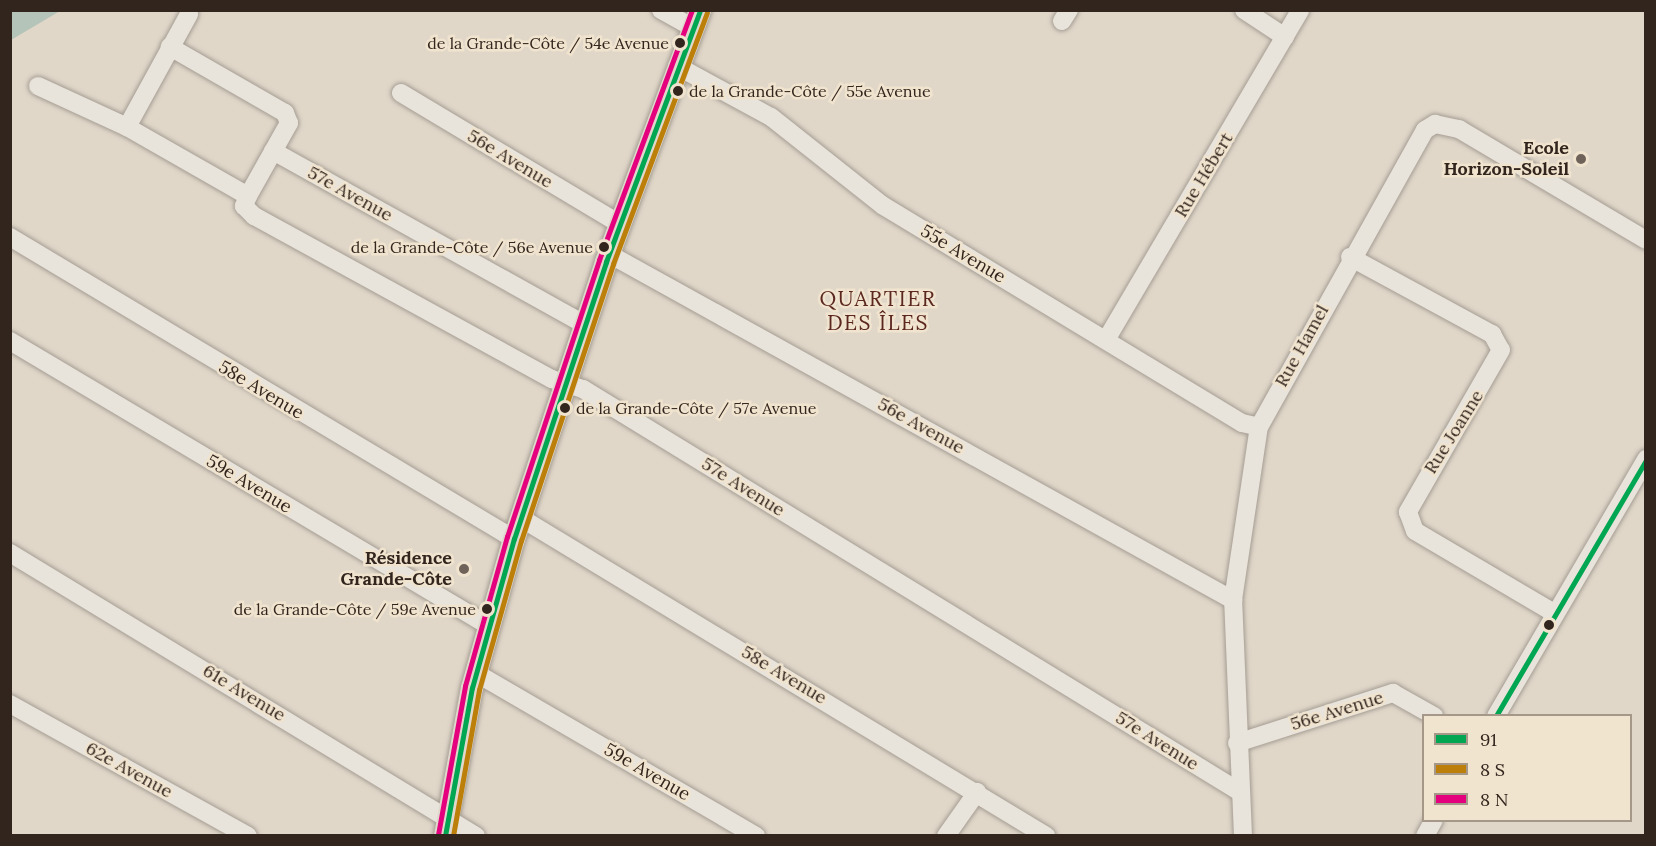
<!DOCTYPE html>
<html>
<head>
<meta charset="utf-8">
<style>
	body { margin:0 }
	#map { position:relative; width:1656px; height:846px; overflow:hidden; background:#e0d7c9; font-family:Lora,serif }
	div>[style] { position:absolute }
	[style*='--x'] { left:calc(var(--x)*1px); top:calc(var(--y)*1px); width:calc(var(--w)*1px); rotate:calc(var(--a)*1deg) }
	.water>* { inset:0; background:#b5c4b9 }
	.roads { filter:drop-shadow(0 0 2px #a59d93) drop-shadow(0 0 2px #a59d93) }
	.minor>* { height:18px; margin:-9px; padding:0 9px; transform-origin:9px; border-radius:9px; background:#e8e3db }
	.major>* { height:22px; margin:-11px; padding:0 11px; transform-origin:11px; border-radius:11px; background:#e0d8cc }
	.bus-1>* { height:4.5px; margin:-2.25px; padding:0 2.25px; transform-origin:2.25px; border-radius:2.25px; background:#00a651 }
	.bus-2>* { height:4.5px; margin:-2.25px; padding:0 2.25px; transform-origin:2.25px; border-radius:2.25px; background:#bc7f09 }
	.bus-3>* { height:4.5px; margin:-2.25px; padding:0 2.25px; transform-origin:2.25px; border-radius:2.25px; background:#e5007d }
	.dots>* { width:16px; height:16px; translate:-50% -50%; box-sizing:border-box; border:3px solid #f1e4cf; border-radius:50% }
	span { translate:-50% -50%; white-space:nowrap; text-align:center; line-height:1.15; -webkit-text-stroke:5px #f1e4cf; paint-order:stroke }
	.bus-label { font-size:16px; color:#32251d }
	.right { translate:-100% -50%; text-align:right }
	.left { translate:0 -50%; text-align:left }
	.poi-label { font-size:18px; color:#32251d; font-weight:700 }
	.street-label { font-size:18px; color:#32251d }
	.quarter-label { font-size:21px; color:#5b2720; letter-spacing:1.5px }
	.frame { position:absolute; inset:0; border:12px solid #32251d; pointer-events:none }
	.legend { position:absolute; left:1422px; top:714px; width:210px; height:108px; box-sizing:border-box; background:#f1e4cf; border:2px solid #a59888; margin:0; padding:8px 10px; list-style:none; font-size:18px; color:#32251d }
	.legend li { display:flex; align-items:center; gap:12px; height:30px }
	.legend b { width:30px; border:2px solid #a59888 }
</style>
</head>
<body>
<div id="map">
	<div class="water">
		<i style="clip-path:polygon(11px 10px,60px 10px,60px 11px,11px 40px)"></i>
	</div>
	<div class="roads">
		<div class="minor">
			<i style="--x:661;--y:10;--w:35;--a:29"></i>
			<i style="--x:1244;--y:10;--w:49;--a:33.4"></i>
			<i style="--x:1062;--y:21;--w:13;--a:-58"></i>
			<i style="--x:677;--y:66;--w:107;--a:28.5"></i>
			<i style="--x:771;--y:117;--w:142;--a:38.4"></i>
			<i style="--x:882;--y:205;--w:421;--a:31.2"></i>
			<i style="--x:1242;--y:423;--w:17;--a:13"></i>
			<i style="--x:38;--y:86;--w:98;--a:24.7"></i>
			<i style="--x:127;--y:127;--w:139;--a:29.7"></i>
			<i style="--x:248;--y:196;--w:84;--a:-60.7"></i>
			<i style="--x:289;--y:123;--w:11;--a:-112"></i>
			<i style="--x:285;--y:113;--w:133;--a:-150.1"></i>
			<i style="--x:401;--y:93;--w:255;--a:30.9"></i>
			<i style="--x:127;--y:127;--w:129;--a:-61.2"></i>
			<i style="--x:273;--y:151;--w:357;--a:29.1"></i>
			<i style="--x:248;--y:196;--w:11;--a:112"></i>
			<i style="--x:244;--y:206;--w:14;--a:45"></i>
			<i style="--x:254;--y:216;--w:340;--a:28.7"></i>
			<i style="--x:552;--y:379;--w:33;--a:18"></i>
			<i style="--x:583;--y:389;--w:771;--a:31.52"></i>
			<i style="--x:10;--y:237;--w:588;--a:30.93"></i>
			<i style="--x:609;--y:254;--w:714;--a:29.01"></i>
			<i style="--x:1350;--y:257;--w:162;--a:28.5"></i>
			<i style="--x:1492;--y:334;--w:18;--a:61"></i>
			<i style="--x:1501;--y:350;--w:187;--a:119.9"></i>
			<i style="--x:1408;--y:512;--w:20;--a:70"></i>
			<i style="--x:1415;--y:531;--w:161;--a:30.5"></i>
			<i style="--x:1106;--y:340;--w:383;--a:-59.5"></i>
			<i style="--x:10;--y:341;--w:557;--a:30.75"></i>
			<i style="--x:521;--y:518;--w:614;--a:31.2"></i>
			<i style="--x:10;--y:553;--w:545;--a:31.27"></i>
			<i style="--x:476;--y:673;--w:324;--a:30.2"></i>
			<i style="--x:10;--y:704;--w:272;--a:29"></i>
			<i style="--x:1496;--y:716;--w:298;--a:-59.7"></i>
			<i style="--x:1237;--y:743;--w:164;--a:-17.8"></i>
			<i style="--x:1393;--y:693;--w:47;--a:29.3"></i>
			<i style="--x:946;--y:836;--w:54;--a:-54.8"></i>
			<i style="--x:1243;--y:836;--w:236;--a:-92.4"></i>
			<i style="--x:1233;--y:600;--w:175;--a:-81.5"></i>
			<i style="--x:1259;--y:427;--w:340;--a:-60.8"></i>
			<i style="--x:1425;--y:130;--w:12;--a:-31"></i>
			<i style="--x:1435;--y:124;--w:25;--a:12"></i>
			<i style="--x:1459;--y:129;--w:217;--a:30.7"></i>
			<i style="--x:1425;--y:836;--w:18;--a:-61"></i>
		</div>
		<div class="major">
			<i style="--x:445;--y:836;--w:150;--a:-79.7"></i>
			<i style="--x:472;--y:688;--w:155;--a:-74.3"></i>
			<i style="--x:514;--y:539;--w:292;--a:-71.6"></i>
			<i style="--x:606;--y:262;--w:269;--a:-69.5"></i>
		</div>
	</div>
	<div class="bus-1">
		<i style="--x:1496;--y:716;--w:297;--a:-59.6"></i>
		<i style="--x:445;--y:836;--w:150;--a:-79.7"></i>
		<i style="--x:472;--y:688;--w:155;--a:-74.3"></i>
		<i style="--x:514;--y:539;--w:292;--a:-71.6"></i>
		<i style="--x:606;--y:262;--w:269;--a:-69.5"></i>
	</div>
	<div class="bus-2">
		<i style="--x:453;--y:836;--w:148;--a:-79.9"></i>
		<i style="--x:479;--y:690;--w:155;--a:-74.3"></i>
		<i style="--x:521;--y:541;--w:292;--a:-71.6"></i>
		<i style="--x:613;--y:264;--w:268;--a:-69.5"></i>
	</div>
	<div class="bus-3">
		<i style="--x:438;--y:835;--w:151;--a:-79.7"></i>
		<i style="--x:465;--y:686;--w:155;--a:-74.3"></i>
		<i style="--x:507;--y:537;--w:292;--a:-71.6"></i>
		<i style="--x:599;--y:260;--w:267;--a:-69.6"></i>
	</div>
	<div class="dots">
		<i style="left:680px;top:43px;background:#32251d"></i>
		<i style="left:678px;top:91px;background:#32251d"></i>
		<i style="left:1581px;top:159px;background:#6f6359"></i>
		<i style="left:604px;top:247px;background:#32251d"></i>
		<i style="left:565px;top:408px;background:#32251d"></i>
		<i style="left:464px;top:569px;background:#6f6359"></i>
		<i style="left:487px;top:609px;background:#32251d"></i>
		<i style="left:1549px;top:625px;background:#32251d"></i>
	</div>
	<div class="bus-label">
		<span class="right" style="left:669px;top:43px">de la Grande-Côte / 54e Avenue</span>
		<span class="left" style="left:689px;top:91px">de la Grande-Côte / 55e Avenue</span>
		<span class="right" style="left:593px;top:247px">de la Grande-Côte / 56e Avenue</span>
		<span class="left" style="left:576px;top:408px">de la Grande-Côte / 57e Avenue</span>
		<span class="right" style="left:476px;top:609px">de la Grande-Côte / 59e Avenue</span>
	</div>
	<div class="poi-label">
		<span class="right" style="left:1569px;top:159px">Ecole<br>Horizon-Soleil</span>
		<span class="right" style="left:452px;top:569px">Résidence<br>Grande-Côte</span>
	</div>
	<div class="street-label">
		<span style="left:510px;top:159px;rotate:31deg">56e Avenue</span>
		<span style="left:1204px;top:175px;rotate:-59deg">Rue Hébert</span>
		<span style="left:350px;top:194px;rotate:29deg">57e Avenue</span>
		<span style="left:963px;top:254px;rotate:31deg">55e Avenue</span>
		<span style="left:1302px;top:346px;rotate:-61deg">Rue Hamel</span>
		<span style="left:261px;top:390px;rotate:31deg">58e Avenue</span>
		<span style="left:921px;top:426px;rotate:29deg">56e Avenue</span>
		<span style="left:1454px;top:432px;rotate:-58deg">Rue Joanne</span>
		<span style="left:249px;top:484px;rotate:31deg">59e Avenue</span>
		<span style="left:743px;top:487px;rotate:32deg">57e Avenue</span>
		<span style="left:784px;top:675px;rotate:31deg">58e Avenue</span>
		<span style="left:244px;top:693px;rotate:31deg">61e Avenue</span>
		<span style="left:1337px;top:711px;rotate:-17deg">56e Avenue</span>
		<span style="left:1157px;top:741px;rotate:32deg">57e Avenue</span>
		<span style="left:129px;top:770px;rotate:29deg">62e Avenue</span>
		<span style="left:647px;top:772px;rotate:30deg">59e Avenue</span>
	</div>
	<div class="quarter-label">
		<span style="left:878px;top:311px">QUARTIER<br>DES ÎLES</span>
	</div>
	<div class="frame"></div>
	<ul class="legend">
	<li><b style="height:8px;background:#00a651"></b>91</li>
	<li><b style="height:8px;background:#bc7f09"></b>8 S</li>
	<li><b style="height:8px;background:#e5007d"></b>8 N</li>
	</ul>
</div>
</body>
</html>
